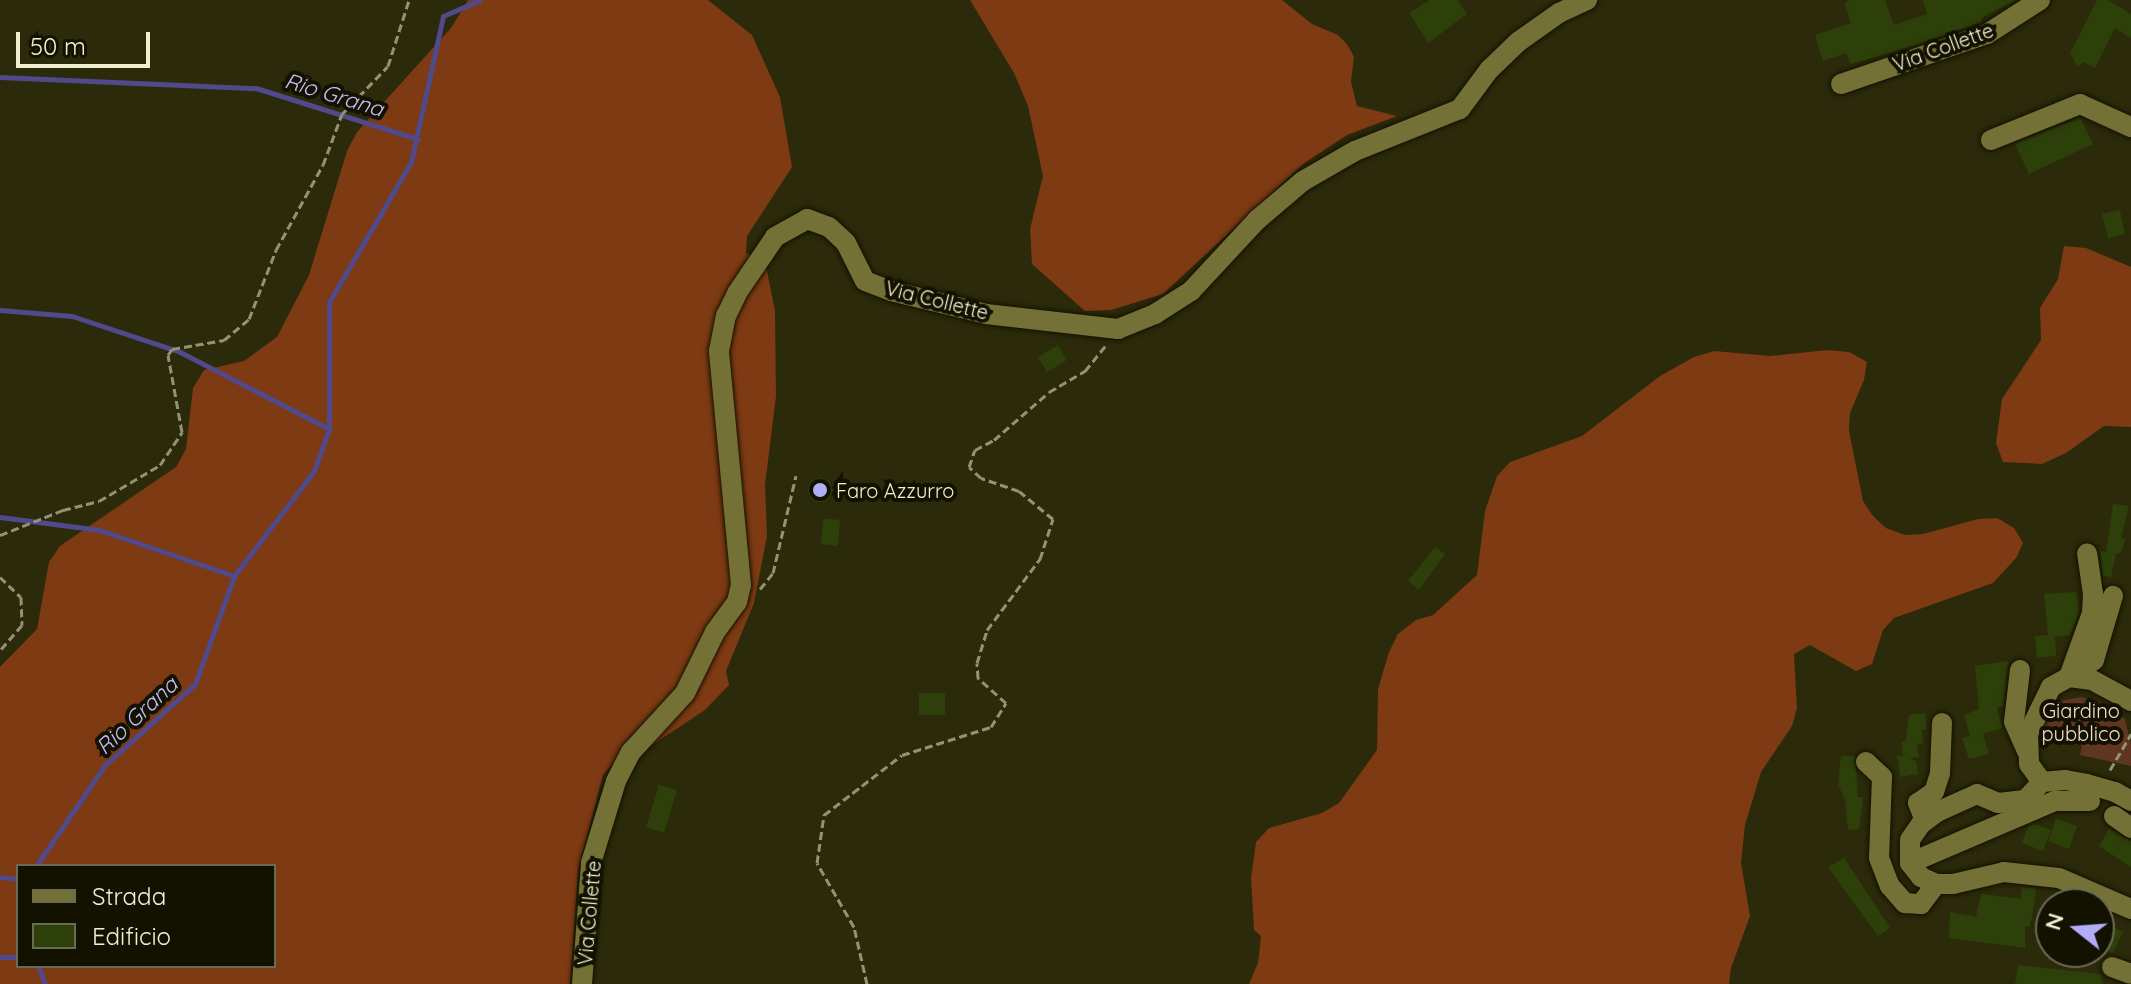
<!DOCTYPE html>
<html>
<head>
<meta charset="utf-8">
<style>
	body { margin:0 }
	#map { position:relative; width:2131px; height:984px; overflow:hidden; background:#2b2a0a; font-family:Quicksand,sans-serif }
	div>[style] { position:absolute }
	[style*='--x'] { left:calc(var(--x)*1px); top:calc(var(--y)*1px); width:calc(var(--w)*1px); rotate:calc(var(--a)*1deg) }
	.green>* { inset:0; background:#613621 }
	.forest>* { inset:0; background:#7d3a13 }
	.stream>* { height:5px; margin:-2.5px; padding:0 2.5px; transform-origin:2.5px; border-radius:2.5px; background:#50498b }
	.building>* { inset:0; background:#2e4009 }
	.round { border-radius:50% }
	.path>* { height:3px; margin-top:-1.5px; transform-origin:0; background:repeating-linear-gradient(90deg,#939273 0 8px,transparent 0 12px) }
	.roads { filter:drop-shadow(0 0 2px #141200) drop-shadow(0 0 2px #141200) }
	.minor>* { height:20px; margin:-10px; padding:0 10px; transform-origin:10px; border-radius:10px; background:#747136 }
	.dots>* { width:22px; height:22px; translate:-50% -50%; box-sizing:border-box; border:4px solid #131200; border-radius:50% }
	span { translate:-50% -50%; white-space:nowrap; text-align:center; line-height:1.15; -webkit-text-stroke:8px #131200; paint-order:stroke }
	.street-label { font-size:20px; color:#f0f0d1 }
	.poi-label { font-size:20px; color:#f0f0d1 }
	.left { translate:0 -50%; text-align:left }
	.park-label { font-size:20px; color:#f3ddd3 }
	.water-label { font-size:22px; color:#c4c1fc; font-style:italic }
	.legend { position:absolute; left:16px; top:864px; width:260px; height:104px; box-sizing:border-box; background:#131200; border:2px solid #6b6b54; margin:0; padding:10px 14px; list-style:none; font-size:24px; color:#f0f0d1 }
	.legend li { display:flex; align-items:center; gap:16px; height:40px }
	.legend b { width:40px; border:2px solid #6b6b54 }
	.north { position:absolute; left:2035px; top:888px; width:80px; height:80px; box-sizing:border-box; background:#131200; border:2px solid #6b6b54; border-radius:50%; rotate:287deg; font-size:22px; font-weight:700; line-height:32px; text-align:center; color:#f0f0d1 }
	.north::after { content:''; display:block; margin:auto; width:28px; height:36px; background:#b2adf9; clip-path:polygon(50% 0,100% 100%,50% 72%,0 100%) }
	.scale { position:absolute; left:16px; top:32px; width:134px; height:36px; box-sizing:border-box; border:4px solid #f0f0d1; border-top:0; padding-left:10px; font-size:24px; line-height:28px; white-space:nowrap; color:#f0f0d1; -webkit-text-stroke:6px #131200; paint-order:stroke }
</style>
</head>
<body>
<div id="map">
	<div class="green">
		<i style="clip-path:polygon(2081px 697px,2101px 703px,2125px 719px,2131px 744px,2131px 766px,2080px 755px,2082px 746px,2040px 735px,2050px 708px,2059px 701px)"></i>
	</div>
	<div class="forest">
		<i style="clip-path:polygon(evenodd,468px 0,708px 0,752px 35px,780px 97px,792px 167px,747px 236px,746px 253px,765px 261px,775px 311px,776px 396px,765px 485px,767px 536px,754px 603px,726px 671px,729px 685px,705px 710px,640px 753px,620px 755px,603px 775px,578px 870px,570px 984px,0 984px,0 667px,37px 629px,49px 562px,60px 546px,176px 467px,186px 449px,193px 388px,204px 370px,244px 361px,277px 337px,309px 275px,347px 151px,357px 132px,451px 28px,468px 0,18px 866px,274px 866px,274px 966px,18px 966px,18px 866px)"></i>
		<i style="clip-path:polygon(970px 0,1282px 0,1312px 24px,1338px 35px,1347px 44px,1354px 57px,1351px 82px,1357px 106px,1397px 116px,1347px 135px,1303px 164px,1163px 294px,1111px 310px,1085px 311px,1032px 264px,1030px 229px,1043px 176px,1028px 106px,1014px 73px)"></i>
		<i style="clip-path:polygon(2064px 246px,2086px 248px,2131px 267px,2131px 427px,2104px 426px,2066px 453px,2042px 464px,2003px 462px,1996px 443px,2002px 399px,2041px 340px,2040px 308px,2058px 279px)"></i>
		<i style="clip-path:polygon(1827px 350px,1849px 352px,1867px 362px,1864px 380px,1850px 413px,1849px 431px,1863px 501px,1873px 516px,1886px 528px,1905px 535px,1923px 534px,1978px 519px,1997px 518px,2014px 528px,2023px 543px,2016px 558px,1993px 583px,1894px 618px,1883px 630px,1872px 664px,1856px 671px,1810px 645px,1794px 654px,1797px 708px,1792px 726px,1761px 772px,1745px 825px,1741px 863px,1750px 916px,1731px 968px,1729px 984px,1249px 984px,1258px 963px,1261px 936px,1254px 930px,1251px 878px,1256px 842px,1269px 828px,1322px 813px,1339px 803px,1377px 750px,1378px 689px,1389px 652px,1398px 634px,1416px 620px,1433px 615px,1477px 575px,1485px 511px,1497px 476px,1510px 462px,1582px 436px,1660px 376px,1694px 357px,1714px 351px,1770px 356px)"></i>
	</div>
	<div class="stream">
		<i style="--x:0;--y:77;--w:256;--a:2.5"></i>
		<i style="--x:256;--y:88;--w:170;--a:17.5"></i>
		<i style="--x:0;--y:310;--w:72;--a:4.8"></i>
		<i style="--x:72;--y:316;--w:114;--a:18.4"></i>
		<i style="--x:180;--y:352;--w:168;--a:27.3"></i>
		<i style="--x:0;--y:517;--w:101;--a:7.4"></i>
		<i style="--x:100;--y:530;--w:142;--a:18.9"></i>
		<i style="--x:36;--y:866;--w:122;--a:-55.7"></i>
		<i style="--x:105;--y:765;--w:121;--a:-42"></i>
		<i style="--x:195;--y:684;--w:115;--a:-70.1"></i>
		<i style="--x:234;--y:576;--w:132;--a:-52.7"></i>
		<i style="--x:314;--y:471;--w:45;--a:-70.3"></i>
		<i style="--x:329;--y:429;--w:127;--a:-90"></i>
		<i style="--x:329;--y:302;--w:162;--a:-59.6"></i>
		<i style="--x:411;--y:162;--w:149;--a:-77.6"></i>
		<i style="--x:443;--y:16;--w:40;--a:-23.4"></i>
		<i style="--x:0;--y:877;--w:18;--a:6"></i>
		<i style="--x:0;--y:957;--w:18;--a:0"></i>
		<i style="--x:38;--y:966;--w:19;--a:69"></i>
	</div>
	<div class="building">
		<i style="clip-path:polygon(1430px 0,1458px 0,1467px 14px,1428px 43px,1409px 13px)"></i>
		<i style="clip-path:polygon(1849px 0,1885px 0,1894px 25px,1927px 14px,1923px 0,2016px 0,1983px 17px,1981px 22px,1918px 44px,1851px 64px,1846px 53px,1823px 61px,1815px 35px,1851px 23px,1845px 4px)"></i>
		<i style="clip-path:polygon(2097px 0,2108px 0,2131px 14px,2131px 38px,2115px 28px,2095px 68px,2084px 62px,2077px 66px,2070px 53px)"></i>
		<i style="clip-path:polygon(2080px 118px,2093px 144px,2029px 174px,2015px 144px)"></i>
		<i style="clip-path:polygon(2120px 210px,2125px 234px,2108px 238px,2102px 214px)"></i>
		<i style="clip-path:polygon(1058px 345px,1067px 360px,1047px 372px,1038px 357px)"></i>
		<i class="round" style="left:808px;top:478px;width:24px;height:24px"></i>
		<i style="clip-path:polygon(2113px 504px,2129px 506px,2121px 538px,2125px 539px,2121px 553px,2116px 553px,2111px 577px,2103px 576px,2100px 551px,2106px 552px)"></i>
		<i style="clip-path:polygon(823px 518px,840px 520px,838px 546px,821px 544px)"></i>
		<i style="clip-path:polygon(1435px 547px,1445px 554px,1419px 590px,1408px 581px)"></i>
		<i style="clip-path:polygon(2076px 592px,2079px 612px,2070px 635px,2055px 637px,2056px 656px,2037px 658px,2035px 636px,2048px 635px,2044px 594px)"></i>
		<i style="clip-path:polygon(2008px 661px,2003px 706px,1997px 708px,2002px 728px,1983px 734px,1989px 754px,1969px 759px,1962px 738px,1970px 736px,1964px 715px,1979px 709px,1975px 666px)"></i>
		<i style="clip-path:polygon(919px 693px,945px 693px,945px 715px,919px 715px)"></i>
		<i style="clip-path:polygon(1925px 713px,1927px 729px,1922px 730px,1923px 743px,1917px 744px,1919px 757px,1909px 759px,1916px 761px,1918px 774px,1900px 777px,1897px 755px,1903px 757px,1901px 742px,1906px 741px,1909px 715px)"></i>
		<i style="clip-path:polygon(1841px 756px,1855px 756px,1858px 797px,1863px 797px,1859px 829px,1848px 830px,1845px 799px,1838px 785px)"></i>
		<i style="clip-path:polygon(659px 785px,677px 790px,664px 833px,646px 827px)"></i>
		<i style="clip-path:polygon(2056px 819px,2077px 826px,2069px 849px,2048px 841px)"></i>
		<i style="clip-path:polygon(2034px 824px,2051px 830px,2043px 851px,2022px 843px,2028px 827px)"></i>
		<i style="clip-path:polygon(2109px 829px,2131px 841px,2131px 867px,2099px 846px)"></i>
		<i style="clip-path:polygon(1844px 858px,1890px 928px,1878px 936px,1828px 867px)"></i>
		<i style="clip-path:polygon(2022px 887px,2036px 889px,2032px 918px,2029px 927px,2025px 926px,2025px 948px,1949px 938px,1950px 912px,1976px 917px,1981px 894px,2021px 899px)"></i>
		<i style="clip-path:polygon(2099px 920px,2123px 932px,2113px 953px,2099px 947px)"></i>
		<i style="clip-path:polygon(2018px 965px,2101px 974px,2102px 984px,2015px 984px)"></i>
	</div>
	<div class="path">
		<i style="--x:0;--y:535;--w:68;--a:-21.6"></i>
		<i style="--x:63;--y:510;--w:37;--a:-14"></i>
		<i style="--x:99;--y:501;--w:71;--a:-30.5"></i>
		<i style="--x:160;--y:465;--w:40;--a:-56"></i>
		<i style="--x:182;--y:432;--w:78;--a:-100.3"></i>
		<i style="--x:168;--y:355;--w:7;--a:-56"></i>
		<i style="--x:172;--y:349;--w:53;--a:-9.8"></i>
		<i style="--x:224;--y:340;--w:33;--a:-40"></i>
		<i style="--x:249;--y:319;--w:74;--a:-68.6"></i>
		<i style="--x:276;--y:250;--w:97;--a:-61.1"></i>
		<i style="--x:323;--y:165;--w:54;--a:-69.6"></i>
		<i style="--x:342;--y:114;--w:66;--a:-46.2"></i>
		<i style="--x:388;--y:66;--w:69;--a:-72.3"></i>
		<i style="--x:0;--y:577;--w:29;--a:44"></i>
		<i style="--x:21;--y:597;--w:28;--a:88"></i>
		<i style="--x:22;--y:625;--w:33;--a:131"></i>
		<i style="--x:760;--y:589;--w:21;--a:-51"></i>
		<i style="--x:773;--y:573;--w:100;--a:-76.7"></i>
		<i style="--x:2056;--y:720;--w:21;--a:-17"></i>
		<i style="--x:2076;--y:714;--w:20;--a:27"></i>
		<i style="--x:2110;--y:770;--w:42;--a:-59.7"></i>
		<i style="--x:867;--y:984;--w:58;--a:-102.8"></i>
		<i style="--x:854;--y:927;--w:74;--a:-120"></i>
		<i style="--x:817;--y:863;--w:49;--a:-81.7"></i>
		<i style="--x:824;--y:815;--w:98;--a:-37.6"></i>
		<i style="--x:902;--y:755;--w:93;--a:-17.5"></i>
		<i style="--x:991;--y:727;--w:28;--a:-58"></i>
		<i style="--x:1006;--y:703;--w:38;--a:-138"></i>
		<i style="--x:978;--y:678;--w:15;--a:-94"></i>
		<i style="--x:977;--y:663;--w:34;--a:-73"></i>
		<i style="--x:987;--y:630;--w:89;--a:-53.3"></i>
		<i style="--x:1040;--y:559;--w:42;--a:-72"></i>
		<i style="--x:1053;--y:519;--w:44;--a:-140.5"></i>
		<i style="--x:1019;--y:491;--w:40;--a:-161.1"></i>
		<i style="--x:981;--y:478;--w:16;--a:-137"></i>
		<i style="--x:969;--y:467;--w:18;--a:-71"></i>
		<i style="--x:975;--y:450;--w:21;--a:-28"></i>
		<i style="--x:994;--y:440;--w:73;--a:-41.1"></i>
		<i style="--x:1049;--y:392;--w:42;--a:-30.3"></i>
		<i style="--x:1085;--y:371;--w:33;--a:-51"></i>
	</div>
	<div class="roads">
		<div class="minor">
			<i style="--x:1841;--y:84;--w:154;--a:-18.9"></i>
			<i style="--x:1987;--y:34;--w:63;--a:-32.7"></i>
			<i style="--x:1991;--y:140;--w:96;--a:-22"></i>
			<i style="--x:2080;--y:104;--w:56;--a:24.3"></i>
			<i style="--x:2020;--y:670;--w:52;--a:96.6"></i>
			<i style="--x:2014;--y:722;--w:32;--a:66"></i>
			<i style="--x:2069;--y:677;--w:68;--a:-70.2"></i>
			<i style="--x:2092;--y:613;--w:19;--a:-87"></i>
			<i style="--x:2093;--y:594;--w:41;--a:-98.3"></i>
			<i style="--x:2069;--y:677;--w:30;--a:-34"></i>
			<i style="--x:2094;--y:660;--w:67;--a:-73.5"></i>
			<i style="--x:2131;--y:701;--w:44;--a:-151.7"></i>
			<i style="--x:2092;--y:680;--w:23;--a:-173"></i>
			<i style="--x:2069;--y:677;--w:21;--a:151"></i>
			<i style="--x:2051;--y:687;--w:52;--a:116.1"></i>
			<i style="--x:2028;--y:734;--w:30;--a:88"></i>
			<i style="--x:2029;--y:764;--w:22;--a:54"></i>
			<i style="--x:2042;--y:782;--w:23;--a:-5"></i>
			<i style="--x:2065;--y:780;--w:22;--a:10"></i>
			<i style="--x:2087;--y:784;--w:29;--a:16"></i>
			<i style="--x:2115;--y:792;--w:18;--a:29"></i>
			<i style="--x:1866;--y:762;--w:22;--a:43"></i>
			<i style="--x:1882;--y:777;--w:81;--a:92.1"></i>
			<i style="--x:1879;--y:858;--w:30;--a:69"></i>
			<i style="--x:1890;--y:886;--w:23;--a:49"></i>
			<i style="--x:1905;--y:903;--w:16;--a:4"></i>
			<i style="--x:1921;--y:904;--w:25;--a:-53"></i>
			<i style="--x:2042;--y:782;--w:25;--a:133"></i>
			<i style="--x:2025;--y:800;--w:27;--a:174"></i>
			<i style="--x:1998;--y:803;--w:23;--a:-157"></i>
			<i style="--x:1977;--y:794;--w:44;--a:155.8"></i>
			<i style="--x:1937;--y:812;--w:20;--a:143"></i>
			<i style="--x:1921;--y:824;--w:19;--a:125"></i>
			<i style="--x:1910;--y:840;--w:23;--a:90"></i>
			<i style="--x:1910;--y:863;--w:18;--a:52"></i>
			<i style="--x:1921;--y:877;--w:17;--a:25"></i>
			<i style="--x:1936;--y:884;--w:17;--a:0"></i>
			<i style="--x:1953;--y:884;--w:52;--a:-13.2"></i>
			<i style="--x:2004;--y:872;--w:55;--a:6.2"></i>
			<i style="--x:2059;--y:878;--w:78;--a:23.3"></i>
			<i style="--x:1937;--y:812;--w:15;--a:176"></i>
			<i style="--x:1922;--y:813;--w:11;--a:-112"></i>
			<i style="--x:1918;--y:803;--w:19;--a:-35"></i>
			<i style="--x:1934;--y:792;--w:20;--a:-72"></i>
			<i style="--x:1940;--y:773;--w:50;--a:-87.7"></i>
			<i style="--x:2114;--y:816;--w:21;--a:35"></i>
			<i style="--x:1910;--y:863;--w:158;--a:-23.2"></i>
			<i style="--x:2055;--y:801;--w:35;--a:0"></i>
			<i style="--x:2112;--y:967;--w:20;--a:20"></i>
			<i style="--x:582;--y:984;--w:121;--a:-85.7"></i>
			<i style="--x:591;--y:863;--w:86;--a:-73"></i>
			<i style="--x:616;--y:781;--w:33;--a:-63"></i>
			<i style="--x:631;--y:752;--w:80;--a:-47.5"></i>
			<i style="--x:685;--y:693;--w:68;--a:-63.8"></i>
			<i style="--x:715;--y:632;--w:37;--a:-54"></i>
			<i style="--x:737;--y:602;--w:17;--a:-77"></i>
			<i style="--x:741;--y:585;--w:235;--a:-95.4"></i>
			<i style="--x:719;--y:351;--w:36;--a:-79"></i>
			<i style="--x:726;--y:316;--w:25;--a:-64"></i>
			<i style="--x:737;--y:293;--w:68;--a:-55.8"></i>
			<i style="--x:775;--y:237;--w:37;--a:-29"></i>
			<i style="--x:807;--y:219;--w:23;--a:20"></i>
			<i style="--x:829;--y:227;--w:23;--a:43"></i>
			<i style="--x:846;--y:243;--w:42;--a:63.4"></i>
			<i style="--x:865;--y:281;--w:28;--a:21"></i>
			<i style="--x:891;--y:291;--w:98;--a:13.6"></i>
			<i style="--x:986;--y:314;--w:133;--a:6.5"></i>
			<i style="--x:1118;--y:329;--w:40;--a:-22"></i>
			<i style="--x:1155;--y:314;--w:43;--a:-32.6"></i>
			<i style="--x:1191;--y:291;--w:97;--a:-47.1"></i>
			<i style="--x:1257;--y:220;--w:60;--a:-40.3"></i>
			<i style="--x:1303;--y:181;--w:60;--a:-30"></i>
			<i style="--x:1355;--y:151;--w:113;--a:-21.8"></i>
			<i style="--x:1460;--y:109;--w:49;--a:-53.4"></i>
			<i style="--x:1489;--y:70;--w:40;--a:-44"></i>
			<i style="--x:1518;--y:42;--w:50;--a:-35.3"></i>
			<i style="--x:1559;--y:13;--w:31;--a:-25"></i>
		</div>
	</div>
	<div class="dots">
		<i style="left:820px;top:490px;background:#b2adf9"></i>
	</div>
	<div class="street-label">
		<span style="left:1943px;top:47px;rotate:-20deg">Via Collette</span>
		<span style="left:937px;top:300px;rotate:14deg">Via Collette</span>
		<span style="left:589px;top:913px;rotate:-85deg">Via Collette</span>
	</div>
	<div class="poi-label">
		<span class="left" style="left:836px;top:490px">Faro Azzurro</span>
	</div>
	<div class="park-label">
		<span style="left:2081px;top:722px">Giardino<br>pubblico</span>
	</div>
	<div class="water-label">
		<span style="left:334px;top:95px;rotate:17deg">Rio Grana</span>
		<span style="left:137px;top:716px;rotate:-43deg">Rio Grana</span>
	</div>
	<ul class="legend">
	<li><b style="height:10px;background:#747136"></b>Strada</li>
	<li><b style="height:22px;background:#2e4009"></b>Edificio</li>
	</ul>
	<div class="north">N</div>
	<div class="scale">50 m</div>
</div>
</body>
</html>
